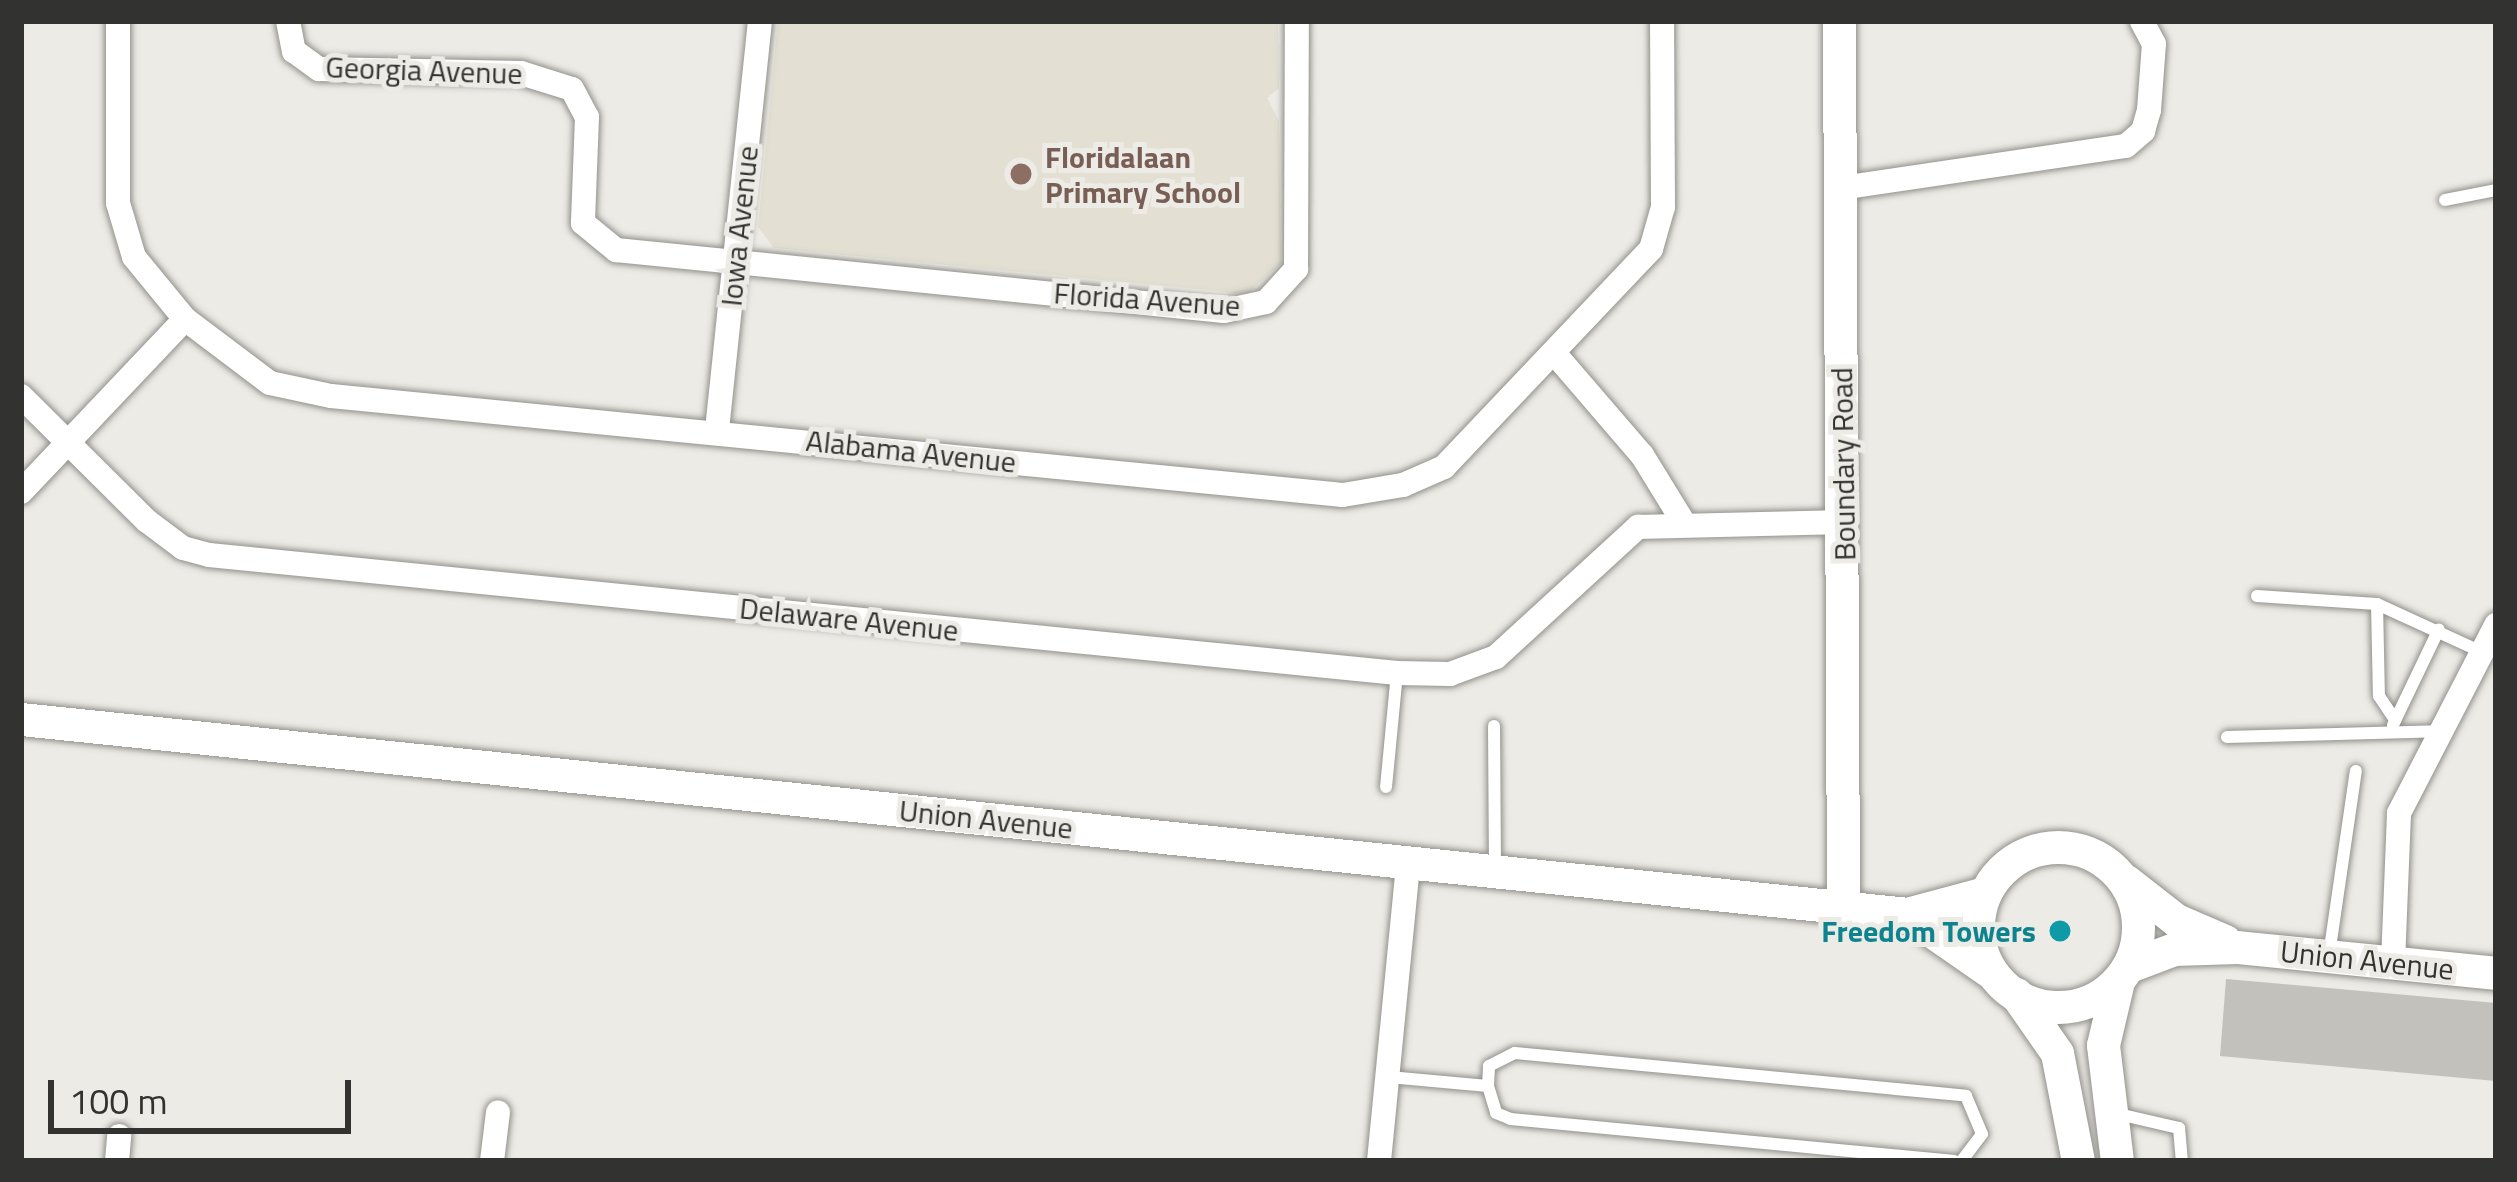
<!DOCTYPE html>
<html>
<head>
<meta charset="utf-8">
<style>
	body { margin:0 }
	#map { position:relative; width:2517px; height:1182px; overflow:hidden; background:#edebe6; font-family:"Titillium Web",sans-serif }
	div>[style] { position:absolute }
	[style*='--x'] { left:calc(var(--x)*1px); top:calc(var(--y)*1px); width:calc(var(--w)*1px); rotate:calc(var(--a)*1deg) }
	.built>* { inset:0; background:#e3e0d3 }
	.building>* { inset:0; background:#c2c1bb }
	.roads { filter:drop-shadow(0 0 3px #92918b) drop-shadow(0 0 3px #92918b) }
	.lane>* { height:12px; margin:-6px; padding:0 6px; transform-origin:6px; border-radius:6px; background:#fff }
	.street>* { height:24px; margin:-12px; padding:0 12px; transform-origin:12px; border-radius:12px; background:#fff }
	.secondary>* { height:33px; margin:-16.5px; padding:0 16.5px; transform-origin:16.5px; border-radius:16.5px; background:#fff }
	.secondary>.ring { margin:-16.5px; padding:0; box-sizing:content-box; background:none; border:33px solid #fff; border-radius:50% }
	.dots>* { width:33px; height:33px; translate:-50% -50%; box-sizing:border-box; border:6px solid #edebe6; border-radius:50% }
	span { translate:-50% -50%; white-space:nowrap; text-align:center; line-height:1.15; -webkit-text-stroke:10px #edebe6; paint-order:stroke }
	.street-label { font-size:30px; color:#323230 }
	.education-label { font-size:30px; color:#785e54; font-weight:700 }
	.left { translate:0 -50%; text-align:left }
	.culture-label { font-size:30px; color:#0d838f; font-weight:700 }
	.right { translate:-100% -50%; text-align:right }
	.frame { position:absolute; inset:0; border:24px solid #323230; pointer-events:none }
	.scale { position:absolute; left:48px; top:1080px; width:303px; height:54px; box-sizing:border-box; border:6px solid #323230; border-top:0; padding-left:15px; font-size:36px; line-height:42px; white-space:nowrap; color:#323230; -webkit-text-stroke:9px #edebe6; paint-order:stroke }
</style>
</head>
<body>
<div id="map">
	<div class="built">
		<i style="clip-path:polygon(778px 21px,1278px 21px,1279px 88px,1267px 98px,1279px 121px,1281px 263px,1247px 294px,774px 248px,758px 227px)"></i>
	</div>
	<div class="building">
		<i style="clip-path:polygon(2226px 979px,2496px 1003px,2496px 1081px,2220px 1056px)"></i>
	</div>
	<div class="roads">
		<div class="lane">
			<i style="--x:2445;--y:200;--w:52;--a:-11.1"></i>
			<i style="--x:2257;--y:596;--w:120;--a:3.8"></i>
			<i style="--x:2377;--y:604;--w:115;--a:24.6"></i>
			<i style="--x:2377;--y:604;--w:92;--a:88.8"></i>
			<i style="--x:2379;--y:696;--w:29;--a:56"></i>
			<i style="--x:2393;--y:725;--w:106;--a:-64.4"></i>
			<i style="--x:1494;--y:726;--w:145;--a:89.6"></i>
			<i style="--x:2227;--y:737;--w:210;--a:-1.6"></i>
			<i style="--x:1386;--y:787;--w:115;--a:-84.5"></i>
			<i style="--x:2329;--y:955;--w:186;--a:-81.7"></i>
			<i style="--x:1389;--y:1077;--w:99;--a:5.2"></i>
			<i style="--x:1488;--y:1086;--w:20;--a:-87"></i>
			<i style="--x:1489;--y:1066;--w:29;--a:-27"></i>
			<i style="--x:1515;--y:1053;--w:453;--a:5.4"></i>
			<i style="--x:1966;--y:1096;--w:41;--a:67.2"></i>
			<i style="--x:1982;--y:1134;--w:34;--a:127"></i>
			<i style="--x:1488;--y:1086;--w:28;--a:73"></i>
			<i style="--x:1496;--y:1113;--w:16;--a:22"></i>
			<i style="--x:1511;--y:1119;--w:445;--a:5.4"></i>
			<i style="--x:2114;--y:1113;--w:67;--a:13"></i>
			<i style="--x:2179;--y:1128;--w:33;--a:85"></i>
		</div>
		<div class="street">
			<i style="--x:118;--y:21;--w:182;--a:90"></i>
			<i style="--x:118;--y:203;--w:56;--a:73.5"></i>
			<i style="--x:134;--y:257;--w:80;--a:50.6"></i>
			<i style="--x:185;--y:319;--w:106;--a:37"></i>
			<i style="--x:270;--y:383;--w:62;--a:12"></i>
			<i style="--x:331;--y:396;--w:1017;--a:5.59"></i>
			<i style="--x:1343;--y:495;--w:61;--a:-9.5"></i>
			<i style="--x:1403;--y:485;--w:45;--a:-23.7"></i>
			<i style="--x:1444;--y:467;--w:301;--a:-46.5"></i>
			<i style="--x:1651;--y:249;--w:44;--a:-74.1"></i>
			<i style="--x:1663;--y:207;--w:186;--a:-90.3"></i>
			<i style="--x:288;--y:21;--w:31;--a:79"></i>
			<i style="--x:294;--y:51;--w:31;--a:36"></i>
			<i style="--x:319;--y:69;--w:202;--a:1.1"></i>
			<i style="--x:521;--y:73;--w:53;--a:17.4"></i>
			<i style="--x:572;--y:89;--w:32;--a:62"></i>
			<i style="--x:587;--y:117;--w:106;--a:92.2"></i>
			<i style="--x:583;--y:223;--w:43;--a:39.3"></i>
			<i style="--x:616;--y:250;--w:611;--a:5.73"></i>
			<i style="--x:1224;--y:311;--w:43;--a:-12.1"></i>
			<i style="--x:1266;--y:302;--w:45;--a:-47.7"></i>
			<i style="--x:1296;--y:269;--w:248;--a:-89.8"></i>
			<i style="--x:1841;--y:188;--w:288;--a:-8.4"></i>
			<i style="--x:2126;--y:146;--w:23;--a:-41"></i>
			<i style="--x:2143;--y:131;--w:22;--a:-74"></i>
			<i style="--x:2149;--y:110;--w:66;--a:-85.7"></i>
			<i style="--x:2154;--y:44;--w:26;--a:-118"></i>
			<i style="--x:1555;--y:354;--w:133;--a:49.3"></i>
			<i style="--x:1642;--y:455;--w:82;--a:58.4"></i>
			<i style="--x:21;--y:396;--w:177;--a:44.8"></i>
			<i style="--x:147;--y:521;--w:45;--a:36.9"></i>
			<i style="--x:183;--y:548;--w:27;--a:15"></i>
			<i style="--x:209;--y:555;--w:1194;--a:5.67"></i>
			<i style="--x:1397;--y:673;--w:53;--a:1.1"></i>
			<i style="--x:1450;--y:674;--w:49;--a:-20.3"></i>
			<i style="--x:1496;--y:657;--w:193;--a:-42.5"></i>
			<i style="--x:1638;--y:527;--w:206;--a:-1.4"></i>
			<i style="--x:717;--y:430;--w:411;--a:-84"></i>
			<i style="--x:21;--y:492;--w:238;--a:-46.5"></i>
			<i style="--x:2393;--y:963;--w:150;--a:-87.7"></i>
			<i style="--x:2399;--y:813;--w:212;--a:-62.7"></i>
			<i style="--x:117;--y:1161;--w:25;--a:-85"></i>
			<i style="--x:492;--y:1161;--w:49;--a:-83"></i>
			<i style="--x:1379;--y:1161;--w:298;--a:-84.4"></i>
		</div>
		<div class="secondary">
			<i style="--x:1839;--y:21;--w:886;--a:89.74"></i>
			<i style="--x:21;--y:719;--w:1896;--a:5.9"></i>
			<i style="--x:1907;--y:914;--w:81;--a:-15.1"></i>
			<i class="ring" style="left:1978px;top:847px;width:127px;height:127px"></i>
			<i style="--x:2126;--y:881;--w:63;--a:38"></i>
			<i style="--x:2176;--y:920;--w:53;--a:23.2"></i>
			<i style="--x:1907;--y:914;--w:100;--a:34.8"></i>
			<i style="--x:2129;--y:966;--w:48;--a:-20.7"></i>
			<i style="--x:2174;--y:949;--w:63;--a:-1.8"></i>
			<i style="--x:2237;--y:947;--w:260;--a:5.7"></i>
			<i style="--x:2016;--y:994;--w:72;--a:55.2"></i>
			<i style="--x:2057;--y:1053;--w:110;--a:79"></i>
			<i style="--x:2117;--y:1161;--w:117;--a:-96.9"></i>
			<i style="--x:2103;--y:1045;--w:66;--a:-76.8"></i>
		</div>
	</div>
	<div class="dots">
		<i style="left:1021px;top:174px;background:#8d6e63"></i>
		<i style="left:2060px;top:931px;background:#0f9aa8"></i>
	</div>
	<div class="street-label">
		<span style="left:424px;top:70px;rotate:2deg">Georgia Avenue</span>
		<span style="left:739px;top:226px;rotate:-84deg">Iowa Avenue</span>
		<span style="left:1147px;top:299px;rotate:4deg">Florida Avenue</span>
		<span style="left:911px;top:451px;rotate:6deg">Alabama Avenue</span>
		<span style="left:1843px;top:464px;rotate:-91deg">Boundary Road</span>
		<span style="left:849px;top:619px;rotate:6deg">Delaware Avenue</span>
		<span style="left:986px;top:819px;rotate:6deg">Union Avenue</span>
		<span style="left:2367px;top:960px;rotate:6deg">Union Avenue</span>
	</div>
	<div class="education-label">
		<span class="left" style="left:1045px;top:174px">Floridalaan<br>Primary School</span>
	</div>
	<div class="culture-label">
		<span class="right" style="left:2036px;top:931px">Freedom Towers</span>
	</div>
	<div class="frame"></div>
	<div class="scale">100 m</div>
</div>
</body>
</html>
